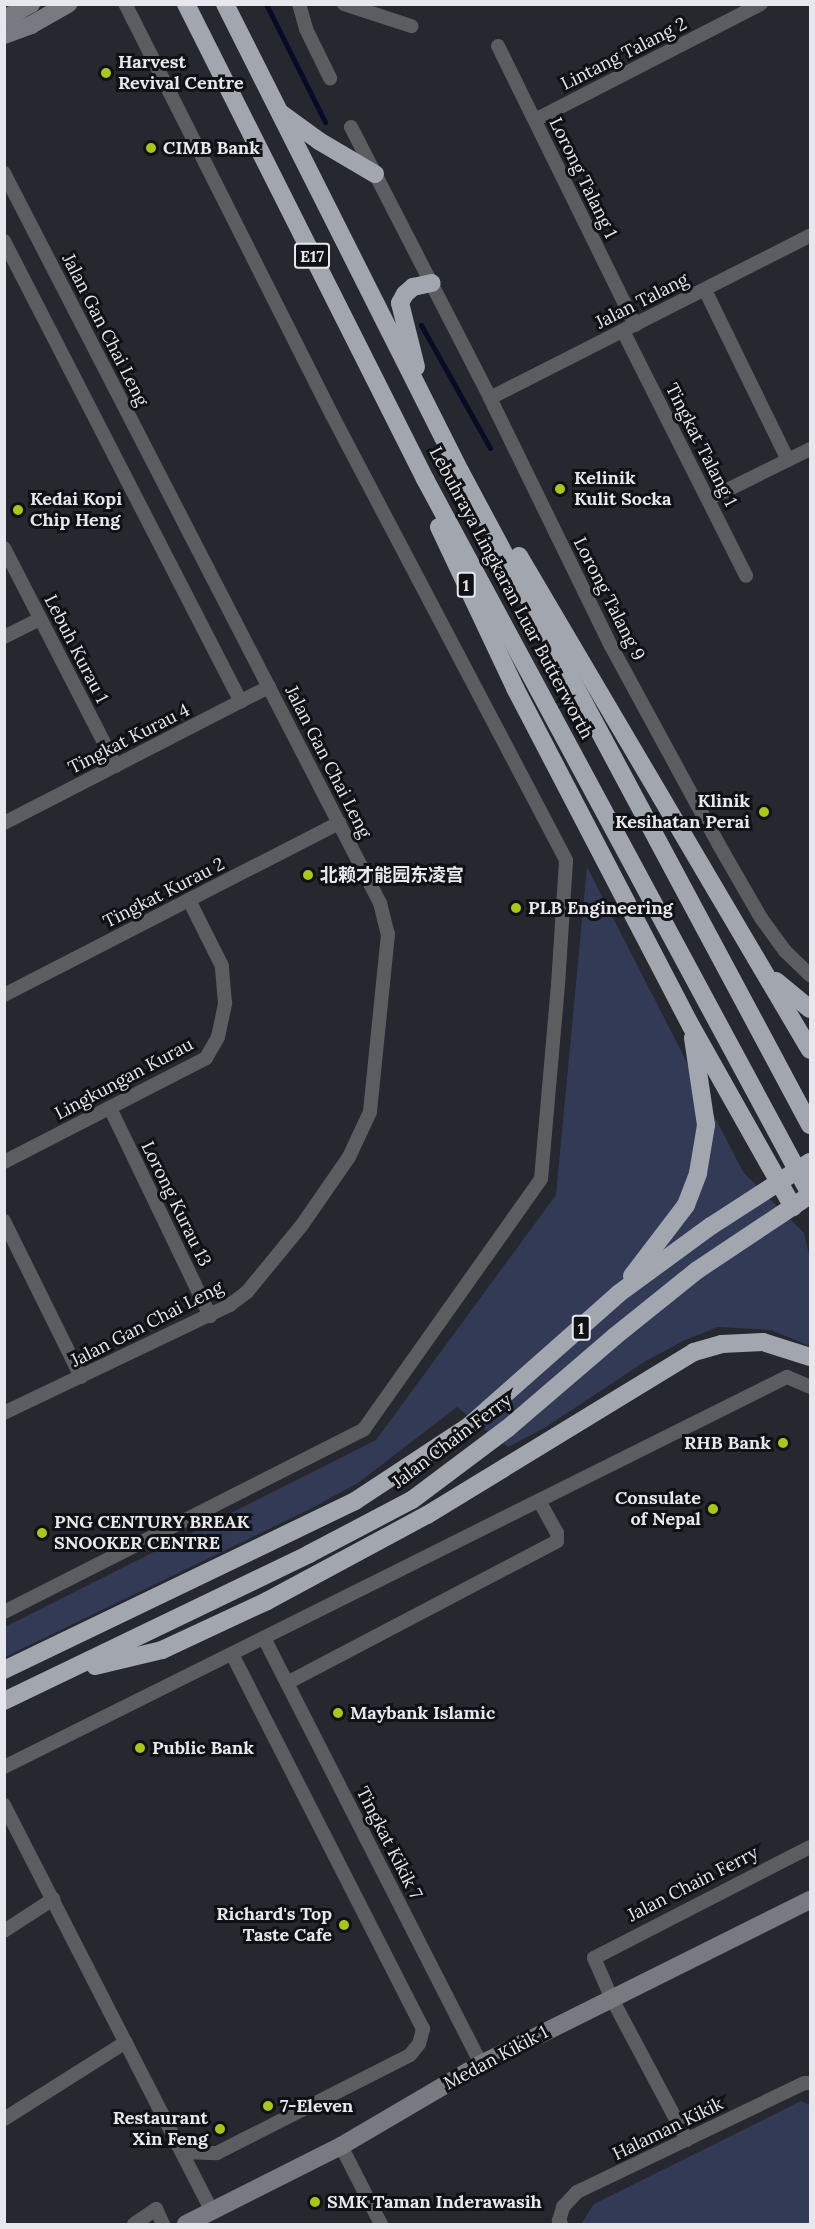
<!DOCTYPE html>
<html>
<head>
<meta charset="utf-8">
<style>
	body { margin:0 }
	#map { position:relative; width:815px; height:2229px; overflow:hidden; background:#25282f; font-family:Lora,"Noto Sans SC",serif }
	div>[style] { position:absolute }
	[style*='--x'] { left:calc(var(--x)*1px); top:calc(var(--y)*1px); width:calc(var(--w)*1px); rotate:calc(var(--a)*1deg) }
	.green>* { inset:0; background:#323a55 }
	.stream>* { height:5px; margin:-2.5px; padding:0 2.5px; transform-origin:2.5px; border-radius:2.5px; background:#070c24 }
	.street>* { height:14px; margin:-7px; padding:0 7px; transform-origin:7px; border-radius:7px; background:#5b5d61 }
	.secondary>* { height:18px; margin:-9px; padding:0 9px; transform-origin:9px; border-radius:9px; background:#787a81 }
	.highway>* { height:18px; margin:-9px; padding:0 9px; transform-origin:9px; border-radius:9px; background:#a2a6af }
	.dots>* { width:16px; height:16px; translate:-50% -50%; box-sizing:border-box; border:3px solid #0f1114; border-radius:50% }
	span { translate:-50% -50%; white-space:nowrap; text-align:center; line-height:1.15; -webkit-text-stroke:6px #0f1114; paint-order:stroke }
	.shield-label span { padding:2px 4px; background:#0f1114; border:2px solid; border-radius:4px; -webkit-text-stroke-width:0 }
	.shield-label { font-size:16px; color:#e7e8ee; font-weight:700 }
	.street-label { font-size:18px; color:#e7e8ee }
	.poi-label { font-size:18px; color:#e7e8ee; font-weight:700 }
	.left { translate:0 -50%; text-align:left }
	.right { translate:-100% -50%; text-align:right }
	.frame { position:absolute; inset:0; border:6px solid #e7e8ee; pointer-events:none }
</style>
</head>
<body>
<div id="map">
	<div class="green">
		<i style="clip-path:polygon(587px 867px,743px 1172px,804px 1233px,810px 1259px,810px 1346px,771px 1330px,718px 1327px,683px 1341px,644px 1362px,546px 1427px,508px 1447px,457px 1407px,358px 1483px,310px 1509px,5px 1657px,5px 1627px,376px 1440px,556px 1195px)"></i>
		<i style="clip-path:polygon(801px 2101px,810px 2105px,810px 2224px,581px 2224px,594px 2204px)"></i>
	</div>
	<div class="stream">
		<i style="--x:266;--y:4;--w:132;--a:63.4"></i>
		<i style="--x:421;--y:325;--w:141;--a:60.7"></i>
	</div>
	<div class="street">
		<i style="--x:299;--y:4;--w:26;--a:74"></i>
		<i style="--x:306;--y:29;--w:55;--a:63.9"></i>
		<i style="--x:344;--y:4;--w:71;--a:18.2"></i>
		<i style="--x:498;--y:46;--w:311;--a:63.8"></i>
		<i style="--x:535;--y:120;--w:254;--a:-27.2"></i>
		<i style="--x:351;--y:127;--w:305;--a:62.8"></i>
		<i style="--x:490;--y:398;--w:276;--a:64"></i>
		<i style="--x:611;--y:646;--w:226;--a:61.5"></i>
		<i style="--x:719;--y:845;--w:84;--a:60.1"></i>
		<i style="--x:761;--y:918;--w:41;--a:54"></i>
		<i style="--x:785;--y:951;--w:35;--a:44"></i>
		<i style="--x:4;--y:173;--w:821;--a:62.75"></i>
		<i style="--x:380;--y:903;--w:32;--a:76"></i>
		<i style="--x:388;--y:934;--w:179;--a:95.8"></i>
		<i style="--x:370;--y:1112;--w:50;--a:115"></i>
		<i style="--x:349;--y:1157;--w:83;--a:124.7"></i>
		<i style="--x:302;--y:1225;--w:87;--a:129.4"></i>
		<i style="--x:247;--y:1292;--w:21;--a:143"></i>
		<i style="--x:230;--y:1305;--w:250;--a:154.5"></i>
		<i style="--x:4;--y:241;--w:518;--a:62.79"></i>
		<i style="--x:705;--y:290;--w:189;--a:64"></i>
		<i style="--x:623;--y:331;--w:274;--a:63.3"></i>
		<i style="--x:490;--y:398;--w:359;--a:-26.9"></i>
		<i style="--x:709;--y:499;--w:113;--a:-26.3"></i>
		<i style="--x:4;--y:548;--w:245;--a:62.8"></i>
		<i style="--x:4;--y:637;--w:40;--a:-26.6"></i>
		<i style="--x:4;--y:823;--w:298;--a:-27.2"></i>
		<i style="--x:4;--y:995;--w:377;--a:-27.2"></i>
		<i style="--x:110;--y:1108;--w:231;--a:64.3"></i>
		<i style="--x:4;--y:1162;--w:227;--a:-27.2"></i>
		<i style="--x:206;--y:1058;--w:24;--a:-60"></i>
		<i style="--x:218;--y:1037;--w:35;--a:-78"></i>
		<i style="--x:225;--y:1003;--w:37;--a:-95"></i>
		<i style="--x:222;--y:966;--w:74;--a:-116.6"></i>
		<i style="--x:4;--y:1221;--w:174;--a:63.7"></i>
		<i style="--x:4;--y:1612;--w:404;--a:-26.9"></i>
		<i style="--x:364;--y:1429;--w:306;--a:-54.7"></i>
		<i style="--x:541;--y:1179;--w:195;--a:-85"></i>
		<i style="--x:558;--y:985;--w:125;--a:-86.3"></i>
		<i style="--x:566;--y:860;--w:503;--a:-117.74"></i>
		<i style="--x:332;--y:415;--w:460;--a:-116.7"></i>
		<i style="--x:264;--y:1638;--w:478;--a:63"></i>
		<i style="--x:287;--y:1683;--w:305;--a:-27.7"></i>
		<i style="--x:557;--y:1541;--w:8;--a:-90"></i>
		<i style="--x:557;--y:1533;--w:37;--a:-119"></i>
		<i style="--x:4;--y:1767;--w:875;--a:-26.48"></i>
		<i style="--x:787;--y:1377;--w:25;--a:23"></i>
		<i style="--x:4;--y:1805;--w:455;--a:62.9"></i>
		<i style="--x:4;--y:1931;--w:59;--a:-33.1"></i>
		<i style="--x:4;--y:2119;--w:144;--a:-32.3"></i>
		<i style="--x:687;--y:2140;--w:160;--a:-118"></i>
		<i style="--x:612;--y:1999;--w:45;--a:-113.7"></i>
		<i style="--x:594;--y:1958;--w:243;--a:-27.2"></i>
		<i style="--x:341;--y:2146;--w:88;--a:62.9"></i>
		<i style="--x:182;--y:2152;--w:35;--a:2"></i>
		<i style="--x:217;--y:2153;--w:216;--a:-26.9"></i>
		<i style="--x:410;--y:2055;--w:14;--a:-51"></i>
		<i style="--x:419;--y:2044;--w:16;--a:-75"></i>
		<i style="--x:423;--y:2029;--w:421;--a:-117"></i>
		<i style="--x:134;--y:2224;--w:27;--a:-34"></i>
		<i style="--x:156;--y:2209;--w:17;--a:65"></i>
		<i style="--x:561;--y:2224;--w:4;--a:-124"></i>
		<i style="--x:559;--y:2221;--w:15;--a:-74"></i>
		<i style="--x:563;--y:2207;--w:21;--a:-47"></i>
		<i style="--x:577;--y:2192;--w:253;--a:-25.6"></i>
		<i style="--x:805;--y:2083;--w:5;--a:0"></i>
	</div>
	<div class="secondary">
		<i style="--x:4;--y:19;--w:31;--a:-29"></i>
		<i style="--x:4;--y:35;--w:29;--a:-20"></i>
		<i style="--x:31;--y:25;--w:43;--a:-29.6"></i>
		<i style="--x:186;--y:2224;--w:174;--a:-26.7"></i>
		<i style="--x:341;--y:2146;--w:162;--a:-30.4"></i>
		<i style="--x:481;--y:2064;--w:368;--a:-26.5"></i>
	</div>
	<div class="highway">
		<i style="--x:186;--y:4;--w:532;--a:63.29"></i>
		<i style="--x:425;--y:479;--w:812;--a:61.7"></i>
		<i style="--x:225;--y:4;--w:523;--a:63.29"></i>
		<i style="--x:460;--y:471;--w:742;--a:61.85"></i>
		<i style="--x:282;--y:114;--w:46;--a:36.1"></i>
		<i style="--x:319;--y:141;--w:65;--a:30.5"></i>
		<i style="--x:416;--y:367;--w:66;--a:-104"></i>
		<i style="--x:400;--y:303;--w:10;--a:-61"></i>
		<i style="--x:405;--y:294;--w:11;--a:-41"></i>
		<i style="--x:413;--y:287;--w:19;--a:-12"></i>
		<i style="--x:439;--y:527;--w:178;--a:64.7"></i>
		<i style="--x:515;--y:688;--w:381;--a:62.5"></i>
		<i style="--x:691;--y:1026;--w:208;--a:60.6"></i>
		<i style="--x:519;--y:556;--w:573;--a:59.5"></i>
		<i style="--x:776;--y:981;--w:44;--a:39.5"></i>
		<i style="--x:632;--y:1276;--w:89;--a:-52.7"></i>
		<i style="--x:686;--y:1205;--w:34;--a:-69"></i>
		<i style="--x:698;--y:1173;--w:49;--a:-80.5"></i>
		<i style="--x:706;--y:1125;--w:88;--a:-98.5"></i>
		<i style="--x:95;--y:1666;--w:69;--a:-13.4"></i>
		<i style="--x:162;--y:1650;--w:116;--a:-25"></i>
		<i style="--x:267;--y:1601;--w:182;--a:-28.3"></i>
		<i style="--x:427;--y:1515;--w:313;--a:-31.4"></i>
		<i style="--x:694;--y:1352;--w:29;--a:-16"></i>
		<i style="--x:722;--y:1344;--w:41;--a:-2.8"></i>
		<i style="--x:763;--y:1342;--w:49;--a:17.7"></i>
		<i style="--x:4;--y:1670;--w:390;--a:-25.7"></i>
		<i style="--x:355;--y:1501;--w:136;--a:-33.3"></i>
		<i style="--x:469;--y:1426;--w:199;--a:-41.5"></i>
		<i style="--x:618;--y:1294;--w:115;--a:-36.2"></i>
		<i style="--x:711;--y:1226;--w:118;--a:-32.9"></i>
		<i style="--x:4;--y:1701;--w:339;--a:-25.7"></i>
		<i style="--x:309;--y:1554;--w:116;--a:-27.7"></i>
		<i style="--x:412;--y:1500;--w:120;--a:-36.9"></i>
		<i style="--x:508;--y:1428;--w:140;--a:-40.6"></i>
		<i style="--x:614;--y:1337;--w:105;--a:-38.8"></i>
		<i style="--x:696;--y:1271;--w:137;--a:-33.7"></i>
	</div>
	<div class="dots">
		<i style="left:106px;top:73px;background:#a9c719"></i>
		<i style="left:151px;top:148px;background:#a9c719"></i>
		<i style="left:560px;top:489px;background:#a9c719"></i>
		<i style="left:18px;top:510px;background:#a9c719"></i>
		<i style="left:764px;top:812px;background:#a9c719"></i>
		<i style="left:308px;top:875px;background:#a9c719"></i>
		<i style="left:516px;top:908px;background:#a9c719"></i>
		<i style="left:783px;top:1443px;background:#a9c719"></i>
		<i style="left:713px;top:1509px;background:#a9c719"></i>
		<i style="left:42px;top:1533px;background:#a9c719"></i>
		<i style="left:338px;top:1713px;background:#a9c719"></i>
		<i style="left:140px;top:1748px;background:#a9c719"></i>
		<i style="left:344px;top:1925px;background:#a9c719"></i>
		<i style="left:268px;top:2106px;background:#a9c719"></i>
		<i style="left:220px;top:2129px;background:#a9c719"></i>
		<i style="left:315px;top:2202px;background:#a9c719"></i>
	</div>
	<div class="shield-label">
		<span style="left:312px;top:256px">E17</span>
		<span style="left:466px;top:585px">1</span>
		<span style="left:581px;top:1328px">1</span>
	</div>
	<div class="street-label">
		<span style="left:624px;top:54px;rotate:-27deg">Lintang Talang 2</span>
		<span style="left:583px;top:178px;rotate:64deg">Lorong Talang 1</span>
		<span style="left:642px;top:301px;rotate:-27deg">Jalan Talang</span>
		<span style="left:105px;top:330px;rotate:63deg">Jalan Gan Chai Leng</span>
		<span style="left:701px;top:445px;rotate:63deg">Tingkat Talang 1</span>
		<span style="left:511px;top:593px;rotate:62deg">Lebuhraya Lingkaran Luar Butterworth</span>
		<span style="left:609px;top:599px;rotate:63deg">Lorong Talang 9</span>
		<span style="left:76px;top:649px;rotate:63deg">Lebuh Kurau 1</span>
		<span style="left:129px;top:739px;rotate:-27deg">Tingkat Kurau 4</span>
		<span style="left:328px;top:762px;rotate:63deg">Jalan Gan Chai Leng</span>
		<span style="left:164px;top:893px;rotate:-27deg">Tingkat Kurau 2</span>
		<span style="left:124px;top:1079px;rotate:-28deg">Lingkungan Kurau</span>
		<span style="left:176px;top:1204px;rotate:64deg">Lorong Kurau 13</span>
		<span style="left:147px;top:1324px;rotate:-27deg">Jalan Gan Chai Leng</span>
		<span style="left:452px;top:1441px;rotate:-37deg">Jalan Chain Ferry</span>
		<span style="left:389px;top:1843px;rotate:63deg">Tingkat Kikik 7</span>
		<span style="left:693px;top:1884px;rotate:-27deg">Jalan Chain Ferry</span>
		<span style="left:496px;top:2058px;rotate:-28deg">Medan Kikik 1</span>
		<span style="left:668px;top:2129px;rotate:-26deg">Halaman Kikik</span>
	</div>
	<div class="poi-label">
		<span class="left" style="left:118px;top:73px">Harvest<br>Revival Centre</span>
		<span class="left" style="left:163px;top:148px">CIMB Bank</span>
		<span class="left" style="left:574px;top:489px">Kelinik<br>Kulit Socka</span>
		<span class="left" style="left:30px;top:510px">Kedai Kopi<br>Chip Heng</span>
		<span class="right" style="left:750px;top:812px">Klinik<br>Kesihatan Perai</span>
		<span class="left" style="left:320px;top:875px">北赖才能园东凌宫</span>
		<span class="left" style="left:528px;top:908px">PLB Engineering</span>
		<span class="right" style="left:771px;top:1443px">RHB Bank</span>
		<span class="right" style="left:701px;top:1509px">Consulate<br>of Nepal</span>
		<span class="left" style="left:54px;top:1533px">PNG CENTURY BREAK<br>SNOOKER CENTRE</span>
		<span class="left" style="left:350px;top:1713px">Maybank Islamic</span>
		<span class="left" style="left:152px;top:1748px">Public Bank</span>
		<span class="right" style="left:332px;top:1925px">Richard's Top<br>Taste Cafe</span>
		<span class="left" style="left:280px;top:2106px">7-Eleven</span>
		<span class="right" style="left:208px;top:2129px">Restaurant<br>Xin Feng</span>
		<span class="left" style="left:327px;top:2202px">SMK Taman Inderawasih</span>
	</div>
	<div class="frame"></div>
</div>
</body>
</html>
